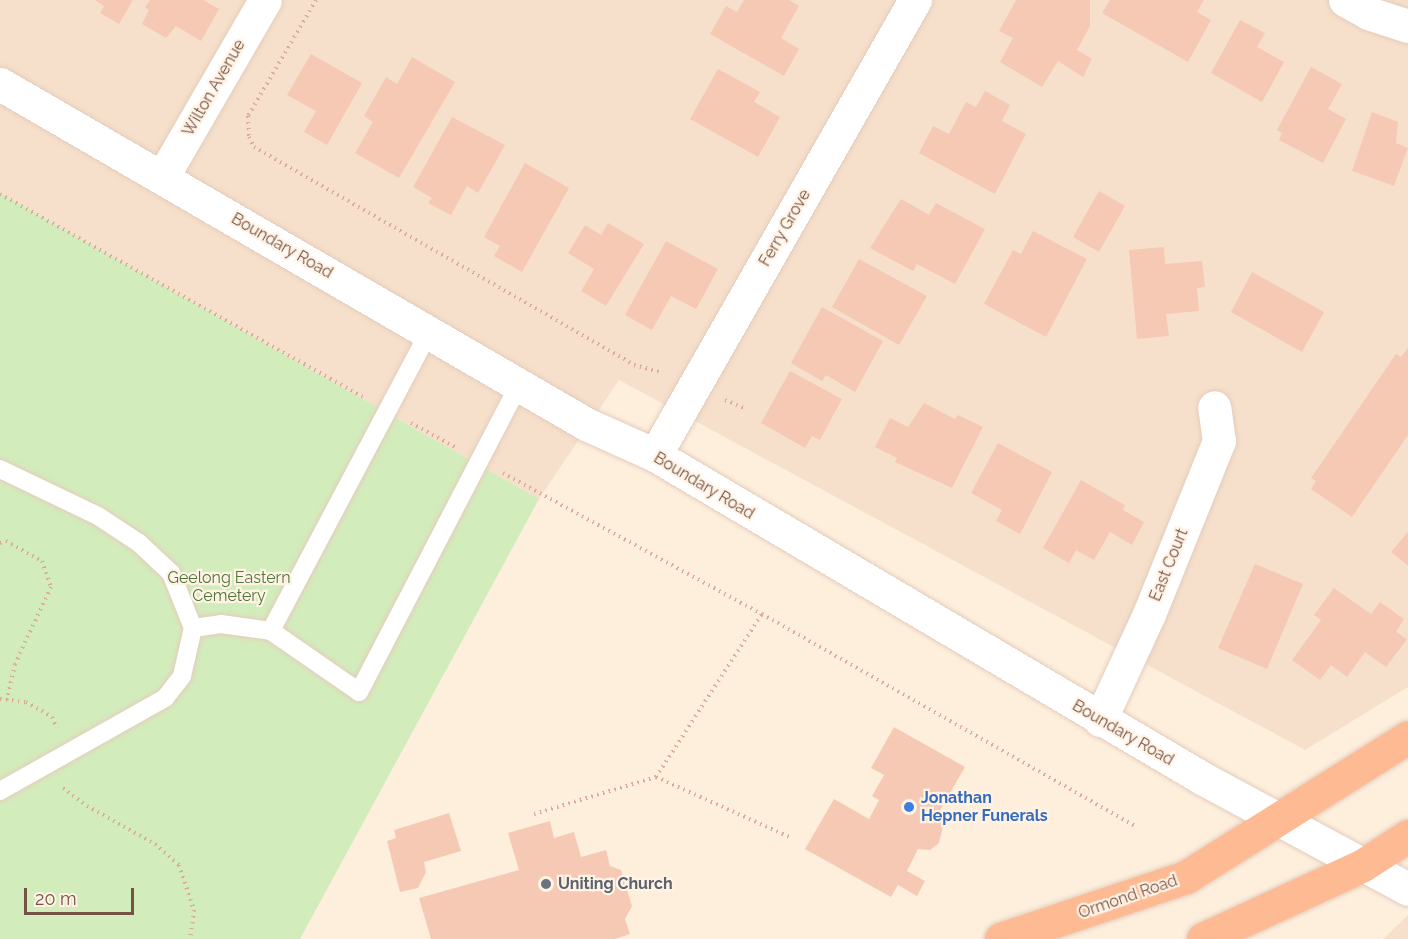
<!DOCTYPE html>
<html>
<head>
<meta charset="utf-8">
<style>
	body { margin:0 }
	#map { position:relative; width:1408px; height:939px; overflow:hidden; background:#feefdd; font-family:Raleway,sans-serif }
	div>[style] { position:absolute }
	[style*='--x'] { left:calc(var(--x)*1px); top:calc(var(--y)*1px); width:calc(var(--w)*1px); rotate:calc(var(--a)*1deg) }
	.residential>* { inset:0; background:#f6e0cb }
	.green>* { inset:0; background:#d3ecbc }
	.building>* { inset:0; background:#f5c9b3 }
	.path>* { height:4px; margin-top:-2px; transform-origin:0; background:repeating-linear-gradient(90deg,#daac97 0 1.5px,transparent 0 6px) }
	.roads { filter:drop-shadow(0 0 2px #e4ccbc) drop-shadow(0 0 2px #e4ccbc) }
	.service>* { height:18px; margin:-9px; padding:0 9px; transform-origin:9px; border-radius:9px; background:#fff }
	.minor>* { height:33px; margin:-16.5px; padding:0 16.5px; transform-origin:16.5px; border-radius:16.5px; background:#fff }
	.secondary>* { height:33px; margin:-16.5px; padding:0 16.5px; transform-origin:16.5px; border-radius:16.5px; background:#fff }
	.trunk>* { height:33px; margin:-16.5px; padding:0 16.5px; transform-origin:16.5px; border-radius:16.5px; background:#feba92 }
	.dots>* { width:16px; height:16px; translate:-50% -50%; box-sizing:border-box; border:3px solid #fff3e6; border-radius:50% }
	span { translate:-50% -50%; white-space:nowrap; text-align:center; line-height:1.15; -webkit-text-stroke:4.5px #fff3e6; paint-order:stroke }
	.street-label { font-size:16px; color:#755244 }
	.park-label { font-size:16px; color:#4f7639 }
	.shop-label { font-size:16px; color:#366cbe; font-weight:700 }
	.left { translate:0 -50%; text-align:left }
	.worship-label { font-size:16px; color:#5b616d; font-weight:700 }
	.scale { position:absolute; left:24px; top:888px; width:110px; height:27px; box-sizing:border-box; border:3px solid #755244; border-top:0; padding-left:8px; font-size:18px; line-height:21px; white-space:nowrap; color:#755244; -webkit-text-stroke:4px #fff3e6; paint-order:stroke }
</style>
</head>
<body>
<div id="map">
	<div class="residential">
		<i style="clip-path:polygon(0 0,1408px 0,1408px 687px,1305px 750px,619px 380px,539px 499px,0 193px)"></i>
		<i style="clip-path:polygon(1408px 915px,1408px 939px,1383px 939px)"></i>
	</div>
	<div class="green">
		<i style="clip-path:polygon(0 193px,539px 499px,300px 939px,0 939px)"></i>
	</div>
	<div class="building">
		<i style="clip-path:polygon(95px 0,133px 0,119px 24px,100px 13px,104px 6px)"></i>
		<i style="clip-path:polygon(150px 0,203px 0,219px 9px,201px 41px,176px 26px,166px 38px,142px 24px,149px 10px,145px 7px)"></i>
		<i style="clip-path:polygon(744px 0,789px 0,799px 6px,781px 38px,799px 49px,784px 76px,710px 34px,726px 6px,737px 12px)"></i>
		<i style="clip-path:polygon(1016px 0,1090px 0,1090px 26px,1077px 50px,1092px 59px,1083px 77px,1058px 61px,1042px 87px,1000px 62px,1013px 38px,999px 31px)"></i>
		<i style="clip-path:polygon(1110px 0,1204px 0,1197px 12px,1211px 20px,1188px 62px,1102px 13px)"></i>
		<i style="clip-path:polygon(1240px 20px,1265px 33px,1257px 47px,1284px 62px,1262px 102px,1211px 73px)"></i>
		<i style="clip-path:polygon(311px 54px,362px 83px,327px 145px,304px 132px,316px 111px,287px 95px)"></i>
		<i style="clip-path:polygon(412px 57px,455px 82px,399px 178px,355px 153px,373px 122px,364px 116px,386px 77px,397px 84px)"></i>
		<i style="clip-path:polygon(1311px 67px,1342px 84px,1328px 109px,1346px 119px,1323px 163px,1279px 140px,1282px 133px,1277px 130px)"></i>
		<i style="clip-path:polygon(718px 69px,760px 92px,754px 102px,780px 117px,758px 157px,690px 119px)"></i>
		<i style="clip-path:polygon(985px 91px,1010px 105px,1002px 121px,1026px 134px,995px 194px,919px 153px,933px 126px,949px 134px,966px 102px,976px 107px)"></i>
		<i style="clip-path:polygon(1372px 112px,1398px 122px,1396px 143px,1408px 148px,1394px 186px,1352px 171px)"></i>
		<i style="clip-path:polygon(452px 117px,505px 145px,478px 193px,467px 186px,451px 215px,428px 203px,432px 198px,413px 187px)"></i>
		<i style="clip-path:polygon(525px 163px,569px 188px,522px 272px,494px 256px,500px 246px,484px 237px)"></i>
		<i style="clip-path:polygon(1099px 191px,1125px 206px,1099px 252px,1073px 237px)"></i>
		<i style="clip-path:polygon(901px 199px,929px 215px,936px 203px,985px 229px,955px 284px,917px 264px,913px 271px,870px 248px)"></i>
		<i style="clip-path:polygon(608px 223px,644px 244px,606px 306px,581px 291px,594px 269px,568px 253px,585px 225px,601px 235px)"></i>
		<i style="clip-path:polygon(1033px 231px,1087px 259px,1046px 337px,984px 304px,1013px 250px,1021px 254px)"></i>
		<i style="clip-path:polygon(666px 241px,718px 269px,696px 309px,671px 296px,652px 330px,625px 315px)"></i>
		<i style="clip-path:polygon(1164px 247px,1165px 264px,1202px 261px,1205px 287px,1197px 288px,1199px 311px,1166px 314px,1169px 336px,1137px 339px,1129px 250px)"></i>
		<i style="clip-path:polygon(859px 259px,927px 296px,899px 345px,832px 307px)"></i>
		<i style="clip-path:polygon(1252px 272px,1324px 312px,1302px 352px,1231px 312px)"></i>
		<i style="clip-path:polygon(822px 307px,883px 341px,855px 392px,826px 375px,822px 381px,791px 363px)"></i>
		<i style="clip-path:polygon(1408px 348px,1408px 435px,1352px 517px,1311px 489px,1316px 481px,1311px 478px,1396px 354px,1401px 357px)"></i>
		<i style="clip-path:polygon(790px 371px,842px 399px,820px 440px,812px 436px,805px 448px,761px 423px)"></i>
		<i style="clip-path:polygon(924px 403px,955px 419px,958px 415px,983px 427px,952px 488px,895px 462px,897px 458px,875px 447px,890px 418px,908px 427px)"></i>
		<i style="clip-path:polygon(998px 443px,1052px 472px,1020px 534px,996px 521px,1002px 510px,971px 493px)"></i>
		<i style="clip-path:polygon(1081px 480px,1125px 505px,1123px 510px,1144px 522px,1132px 545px,1110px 532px,1094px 560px,1076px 550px,1069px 563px,1043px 548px)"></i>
		<i style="clip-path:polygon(1408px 532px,1408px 566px,1391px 552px)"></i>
		<i style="clip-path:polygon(1255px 564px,1303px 584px,1267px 669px,1218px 648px)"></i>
		<i style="clip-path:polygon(1334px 588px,1371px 614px,1380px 602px,1404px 619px,1396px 632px,1407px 639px,1386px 667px,1365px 652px,1347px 677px,1331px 665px,1320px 680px,1292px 660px,1321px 620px,1314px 615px)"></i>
		<i style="clip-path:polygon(894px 727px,965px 767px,938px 814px,944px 822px,939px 843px,930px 850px,918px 849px,907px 871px,925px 881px,917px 896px,898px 885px,891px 897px,805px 849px,834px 799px,869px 819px,879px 800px,872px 796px,884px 775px,871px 768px)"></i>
		<i style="clip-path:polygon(449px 813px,461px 851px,424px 862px,426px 872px,418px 888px,400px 892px,387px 841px,396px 838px,394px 830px)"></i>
		<i style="clip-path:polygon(550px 821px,554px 838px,574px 832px,581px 857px,606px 850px,610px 866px,621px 870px,632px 906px,625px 919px,630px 934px,615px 939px,431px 939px,419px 898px,519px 870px,508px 833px)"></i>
	</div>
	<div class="path">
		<i style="--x:316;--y:0;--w:134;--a:120.4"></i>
		<i style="--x:248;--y:116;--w:21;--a:87"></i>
		<i style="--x:249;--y:137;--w:11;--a:63"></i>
		<i style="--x:254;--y:147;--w:438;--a:29.8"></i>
		<i style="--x:634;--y:365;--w:30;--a:15"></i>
		<i style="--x:0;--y:194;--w:418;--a:29.2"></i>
		<i style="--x:725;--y:400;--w:23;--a:23"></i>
		<i style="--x:411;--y:423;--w:50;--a:28.6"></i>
		<i style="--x:503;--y:473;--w:295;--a:28.6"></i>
		<i style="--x:762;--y:614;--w:428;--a:29.6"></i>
		<i style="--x:0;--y:543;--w:6;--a:-18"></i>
		<i style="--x:6;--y:541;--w:41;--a:29.1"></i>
		<i style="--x:42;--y:561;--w:28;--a:71"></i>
		<i style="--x:51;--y:587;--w:85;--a:115.1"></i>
		<i style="--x:15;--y:664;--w:37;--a:103"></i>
		<i style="--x:0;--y:699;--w:26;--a:7"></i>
		<i style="--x:26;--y:702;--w:30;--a:30"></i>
		<i style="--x:52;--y:717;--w:12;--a:66"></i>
		<i style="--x:656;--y:777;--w:149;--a:24.2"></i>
		<i style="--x:63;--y:788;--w:30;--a:37"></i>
		<i style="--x:87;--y:806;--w:78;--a:29.2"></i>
		<i style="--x:155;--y:844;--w:32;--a:41"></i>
		<i style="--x:179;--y:865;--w:47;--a:71.6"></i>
		<i style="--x:194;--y:910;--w:29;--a:98"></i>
		<i style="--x:534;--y:814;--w:127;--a:-16.9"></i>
		<i style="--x:656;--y:777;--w:194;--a:-57"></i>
	</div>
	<div class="roads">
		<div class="service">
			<i style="--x:429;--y:332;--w:338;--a:117.9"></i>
			<i style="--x:271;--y:631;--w:107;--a:34.7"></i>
			<i style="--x:359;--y:692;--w:346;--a:-62.5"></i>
			<i style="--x:0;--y:469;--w:109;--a:25.6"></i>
			<i style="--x:98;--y:516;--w:49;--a:33.4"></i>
			<i style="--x:139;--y:543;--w:44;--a:43.2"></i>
			<i style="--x:171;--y:573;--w:59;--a:68.2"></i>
			<i style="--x:0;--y:791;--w:189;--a:-29.4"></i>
			<i style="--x:165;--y:698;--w:28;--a:-52"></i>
			<i style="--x:182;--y:676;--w:49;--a:-77.1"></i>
			<i style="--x:193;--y:628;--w:28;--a:-8"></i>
			<i style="--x:221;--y:624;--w:50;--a:8"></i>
		</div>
		<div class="minor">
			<i style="--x:1345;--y:0;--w:26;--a:29"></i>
			<i style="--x:1368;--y:13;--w:42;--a:18"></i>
			<i style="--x:163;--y:176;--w:203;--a:-59.9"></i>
			<i style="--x:655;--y:455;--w:524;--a:-60.26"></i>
			<i style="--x:1100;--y:720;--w:117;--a:-65.2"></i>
			<i style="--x:1149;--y:614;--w:187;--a:-68"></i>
			<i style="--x:1219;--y:441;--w:34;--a:-98"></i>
		</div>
		<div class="secondary">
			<i style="--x:0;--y:84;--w:677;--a:30.12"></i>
			<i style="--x:586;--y:424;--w:76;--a:24.2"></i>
			<i style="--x:655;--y:455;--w:635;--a:30.56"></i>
			<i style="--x:1202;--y:778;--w:234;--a:28.3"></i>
		</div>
		<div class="trunk">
			<i style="--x:1001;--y:939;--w:195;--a:-18.5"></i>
			<i style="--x:1186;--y:877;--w:262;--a:-32.2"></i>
			<i style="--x:1203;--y:939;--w:176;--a:-24.8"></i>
			<i style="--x:1363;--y:865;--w:54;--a:-32.8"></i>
		</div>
	</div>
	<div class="dots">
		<i style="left:909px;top:807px;background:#3f7fe0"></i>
		<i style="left:546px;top:884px;background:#6b7280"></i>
	</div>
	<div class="street-label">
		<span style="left:214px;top:88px;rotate:-60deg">Wilton Avenue</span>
		<span style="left:785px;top:228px;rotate:-60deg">Ferry Grove</span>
		<span style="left:282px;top:246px;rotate:30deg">Boundary Road</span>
		<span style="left:704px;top:486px;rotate:31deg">Boundary Road</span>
		<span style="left:1169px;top:565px;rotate:-68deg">East Court</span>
		<span style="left:1123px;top:733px;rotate:30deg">Boundary Road</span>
		<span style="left:1128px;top:897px;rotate:-19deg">Ormond Road</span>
	</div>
	<div class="park-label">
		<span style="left:229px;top:587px">Geelong Eastern<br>Cemetery</span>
	</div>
	<div class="shop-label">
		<span class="left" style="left:921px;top:807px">Jonathan<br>Hepner Funerals</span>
	</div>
	<div class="worship-label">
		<span class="left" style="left:558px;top:884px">Uniting Church</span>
	</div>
	<div class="scale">20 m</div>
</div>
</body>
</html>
